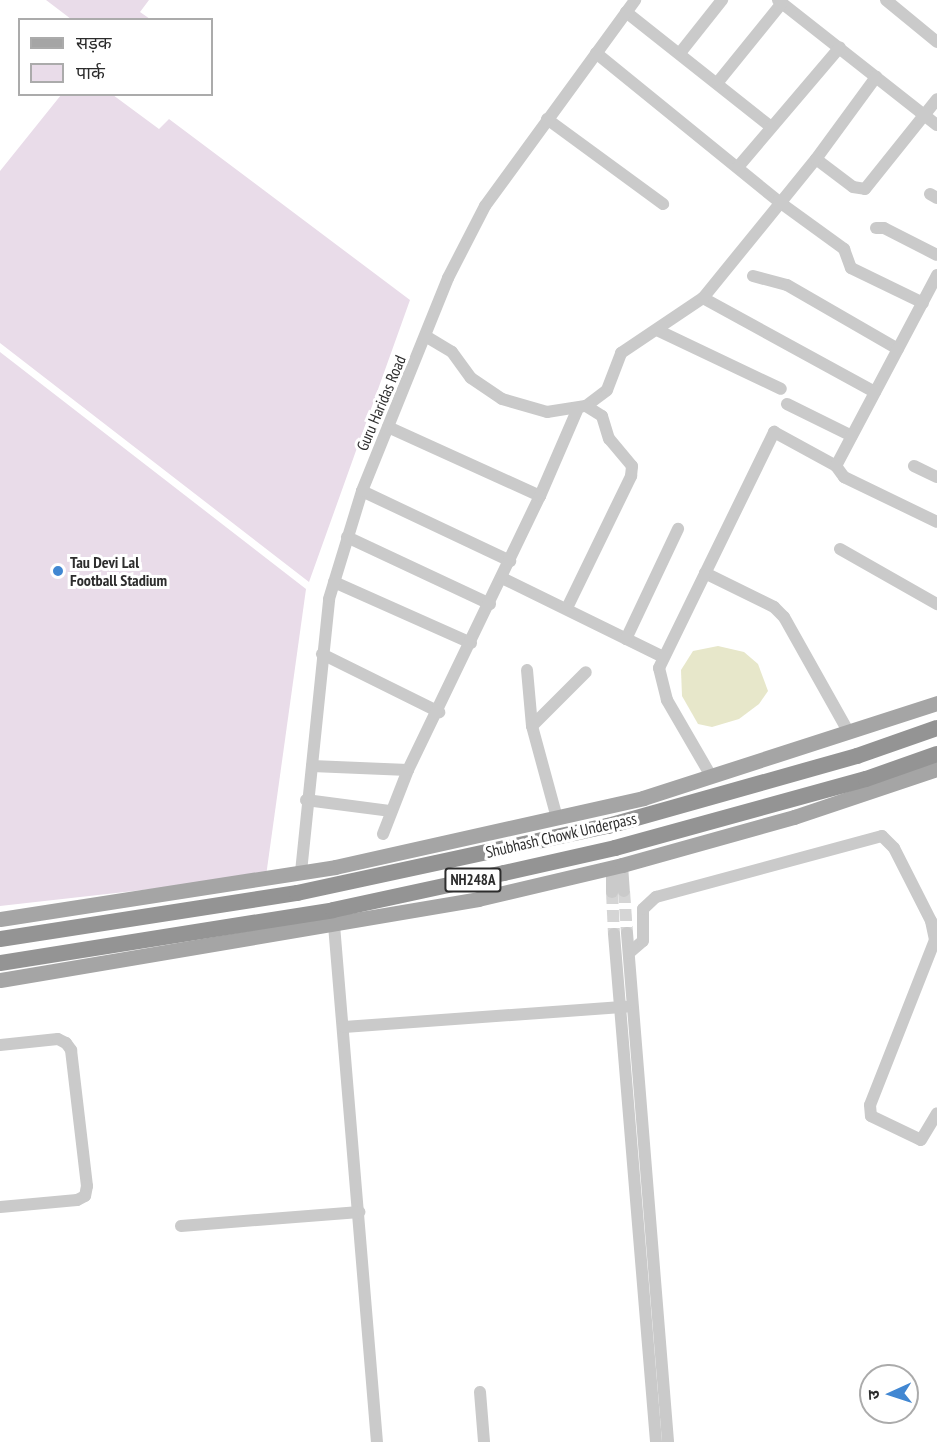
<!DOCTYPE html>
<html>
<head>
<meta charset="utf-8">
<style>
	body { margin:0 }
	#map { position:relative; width:937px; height:1442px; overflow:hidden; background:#fff; font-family:"PT Sans Narrow","Noto Sans Devanagari",sans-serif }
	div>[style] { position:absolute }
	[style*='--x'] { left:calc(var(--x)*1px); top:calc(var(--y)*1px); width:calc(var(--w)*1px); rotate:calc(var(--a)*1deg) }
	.green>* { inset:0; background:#e9dce9 }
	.water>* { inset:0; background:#e7e7ca }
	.minor-tunnel>* { height:12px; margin-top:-6px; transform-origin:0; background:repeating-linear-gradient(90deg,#d5d5d5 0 12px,transparent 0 18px) }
	.minor>* { height:12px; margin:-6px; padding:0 6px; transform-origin:6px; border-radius:6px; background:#cacaca }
	.major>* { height:15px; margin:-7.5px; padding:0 7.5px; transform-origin:7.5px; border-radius:7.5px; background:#a5a5a5 }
	.highway>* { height:16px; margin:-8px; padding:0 8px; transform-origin:8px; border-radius:8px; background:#949494 }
	.dots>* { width:16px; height:16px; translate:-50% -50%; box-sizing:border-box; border:3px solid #fff; border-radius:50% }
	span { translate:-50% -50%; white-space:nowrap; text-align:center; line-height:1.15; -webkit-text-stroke:6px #fff; paint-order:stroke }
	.shield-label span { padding:2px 4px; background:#fff; border:2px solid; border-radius:4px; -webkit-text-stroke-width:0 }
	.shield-label { font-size:15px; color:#2d2d2d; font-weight:700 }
	.street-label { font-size:16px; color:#2d2d2d }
	.poi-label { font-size:16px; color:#2d2d2d; font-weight:700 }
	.left { translate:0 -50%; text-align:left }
	.legend { position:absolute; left:18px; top:18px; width:195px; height:78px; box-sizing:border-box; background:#fff; border:2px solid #ababab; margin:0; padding:8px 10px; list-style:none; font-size:18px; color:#2d2d2d }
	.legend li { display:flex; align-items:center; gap:12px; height:30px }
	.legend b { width:30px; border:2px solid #ababab }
	.north { position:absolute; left:859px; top:1364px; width:60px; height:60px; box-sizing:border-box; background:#fff; border:2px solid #ababab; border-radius:50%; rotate:267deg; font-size:16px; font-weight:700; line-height:24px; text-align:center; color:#2d2d2d }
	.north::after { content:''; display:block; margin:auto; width:21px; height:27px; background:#4187d2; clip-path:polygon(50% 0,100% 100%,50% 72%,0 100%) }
</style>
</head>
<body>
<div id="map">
	<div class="green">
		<i style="clip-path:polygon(46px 0,149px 0,140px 12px,150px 19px,71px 19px)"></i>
		<i style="clip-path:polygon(61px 95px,113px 95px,159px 129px,169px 119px,410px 300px,309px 582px,0 343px,0 171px)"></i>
		<i style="clip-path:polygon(0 352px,306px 589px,266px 876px,0 906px)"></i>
	</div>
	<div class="water">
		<i style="clip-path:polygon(718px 646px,744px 652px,758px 664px,768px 691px,759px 704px,739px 719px,712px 727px,698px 724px,682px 696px,681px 670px,693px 651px)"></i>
	</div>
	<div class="minor-tunnel">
		<i style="--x:624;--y:891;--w:42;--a:85.9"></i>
		<i style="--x:612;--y:892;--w:42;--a:87.3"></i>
	</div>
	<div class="minor">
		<i style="--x:778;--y:0;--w:202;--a:38.2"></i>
		<i style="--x:886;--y:0;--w:66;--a:39.5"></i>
		<i style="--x:626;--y:12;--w:184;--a:38.4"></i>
		<i style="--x:596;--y:53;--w:235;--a:39.1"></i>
		<i style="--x:778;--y:201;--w:82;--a:36"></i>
		<i style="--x:844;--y:249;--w:20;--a:70"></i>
		<i style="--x:851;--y:268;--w:80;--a:25.9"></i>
		<i style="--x:680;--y:53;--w:68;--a:-51.6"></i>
		<i style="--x:718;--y:82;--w:102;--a:-51"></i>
		<i style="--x:547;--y:119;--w:144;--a:36.2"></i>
		<i style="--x:816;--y:159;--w:46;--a:37.1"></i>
		<i style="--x:853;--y:187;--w:12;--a:9"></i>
		<i style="--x:865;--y:189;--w:115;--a:-51.3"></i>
		<i style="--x:738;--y:167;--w:157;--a:-49.6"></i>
		<i style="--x:930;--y:194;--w:8;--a:30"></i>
		<i style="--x:876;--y:228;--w:8;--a:0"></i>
		<i style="--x:884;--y:228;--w:59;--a:27"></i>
		<i style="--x:753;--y:276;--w:35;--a:15"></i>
		<i style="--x:787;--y:285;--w:128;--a:30"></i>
		<i style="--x:703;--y:298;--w:196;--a:28.7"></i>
		<i style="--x:657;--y:330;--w:137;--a:25.4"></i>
		<i style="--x:427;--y:337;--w:29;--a:31"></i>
		<i style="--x:452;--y:352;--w:32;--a:54"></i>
		<i style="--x:471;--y:378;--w:37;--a:34"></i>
		<i style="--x:502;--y:399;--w:47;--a:16.1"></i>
		<i style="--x:547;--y:412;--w:39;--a:-9"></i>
		<i style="--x:586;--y:406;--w:26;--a:-37"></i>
		<i style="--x:607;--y:390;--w:40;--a:-69"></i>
		<i style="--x:621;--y:353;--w:99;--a:-33.9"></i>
		<i style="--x:703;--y:298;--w:179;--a:-50.9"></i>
		<i style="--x:816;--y:159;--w:102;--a:-53.8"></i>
		<i style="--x:787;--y:404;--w:72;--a:26.2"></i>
		<i style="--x:388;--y:427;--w:167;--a:24.4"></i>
		<i style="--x:836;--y:466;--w:216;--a:-62.1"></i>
		<i style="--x:914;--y:466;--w:25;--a:26"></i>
		<i style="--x:362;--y:491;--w:164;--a:25.3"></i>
		<i style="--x:347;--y:537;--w:158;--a:25.1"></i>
		<i style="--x:840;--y:549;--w:112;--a:29.6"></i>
		<i style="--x:705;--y:573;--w:77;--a:26.2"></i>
		<i style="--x:774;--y:607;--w:14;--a:45"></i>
		<i style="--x:784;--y:617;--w:133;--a:60.7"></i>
		<i style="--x:502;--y:578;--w:179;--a:26.1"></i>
		<i style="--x:334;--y:582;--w:150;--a:24"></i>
		<i style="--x:567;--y:608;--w:147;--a:-64.1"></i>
		<i style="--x:631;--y:476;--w:10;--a:-84"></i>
		<i style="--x:632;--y:466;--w:35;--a:-130"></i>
		<i style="--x:609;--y:439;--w:24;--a:-107"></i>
		<i style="--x:602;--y:416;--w:19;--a:-148"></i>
		<i style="--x:626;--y:639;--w:122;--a:-64.7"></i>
		<i style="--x:322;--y:654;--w:131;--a:26.4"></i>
		<i style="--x:527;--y:670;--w:56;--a:84.9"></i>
		<i style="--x:532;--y:726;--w:95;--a:74.8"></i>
		<i style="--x:532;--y:726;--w:76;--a:-45"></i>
		<i style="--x:312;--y:766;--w:96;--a:2.4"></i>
		<i style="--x:711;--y:776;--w:88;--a:-120.1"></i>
		<i style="--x:667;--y:700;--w:33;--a:-104"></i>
		<i style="--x:659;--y:668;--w:263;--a:-64"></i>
		<i style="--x:774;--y:432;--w:71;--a:28.7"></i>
		<i style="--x:836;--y:466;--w:14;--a:54"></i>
		<i style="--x:844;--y:477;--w:103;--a:25.8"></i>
		<i style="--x:306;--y:800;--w:86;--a:7.4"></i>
		<i style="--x:383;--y:834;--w:69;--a:-68.7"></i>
		<i style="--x:408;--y:770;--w:304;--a:-64.3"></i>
		<i style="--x:540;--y:496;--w:96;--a:-66.6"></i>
		<i style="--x:622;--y:865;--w:26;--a:86"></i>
		<i style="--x:612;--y:867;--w:25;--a:90"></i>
		<i style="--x:301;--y:872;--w:274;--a:-84.1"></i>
		<i style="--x:329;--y:599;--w:113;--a:-73"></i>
		<i style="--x:362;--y:491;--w:230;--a:-68"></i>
		<i style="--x:448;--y:278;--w:81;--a:-62.8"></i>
		<i style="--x:485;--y:206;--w:255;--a:-53.9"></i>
		<i style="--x:334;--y:925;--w:519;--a:85.25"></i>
		<i style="--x:627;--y:933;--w:511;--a:85.39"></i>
		<i style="--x:614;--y:934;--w:510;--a:85.27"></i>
		<i style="--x:629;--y:953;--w:18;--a:-41"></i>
		<i style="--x:643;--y:941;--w:32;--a:-90"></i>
		<i style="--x:643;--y:909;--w:18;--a:-43"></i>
		<i style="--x:656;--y:897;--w:234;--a:-15.1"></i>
		<i style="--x:882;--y:836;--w:17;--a:45"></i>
		<i style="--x:894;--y:848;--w:82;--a:63.1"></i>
		<i style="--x:931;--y:921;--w:19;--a:78"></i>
		<i style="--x:935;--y:940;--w:177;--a:111.5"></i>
		<i style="--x:870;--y:1105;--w:11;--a:85"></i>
		<i style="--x:871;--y:1116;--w:55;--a:25.6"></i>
		<i style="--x:921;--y:1140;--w:31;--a:-59"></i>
		<i style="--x:344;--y:1027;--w:282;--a:-4.1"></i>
		<i style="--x:0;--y:1045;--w:58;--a:-5.9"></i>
		<i style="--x:58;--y:1039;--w:9;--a:27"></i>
		<i style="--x:66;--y:1043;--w:9;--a:54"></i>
		<i style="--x:71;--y:1050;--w:137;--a:83.3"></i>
		<i style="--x:87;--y:1186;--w:10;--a:101"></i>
		<i style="--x:85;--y:1196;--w:9;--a:153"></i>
		<i style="--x:77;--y:1200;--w:77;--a:174.8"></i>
		<i style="--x:181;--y:1226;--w:179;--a:-4.5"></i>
		<i style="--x:480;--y:1392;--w:50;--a:85.4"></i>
	</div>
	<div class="major">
		<i style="--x:0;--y:919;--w:339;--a:-8.8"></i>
		<i style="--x:335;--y:867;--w:316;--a:-12.6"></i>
		<i style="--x:643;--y:798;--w:309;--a:-17.9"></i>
		<i style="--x:0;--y:980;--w:485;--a:-9.6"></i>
		<i style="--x:478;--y:899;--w:148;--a:-13.3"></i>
		<i style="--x:622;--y:865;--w:179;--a:-15.6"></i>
		<i style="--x:794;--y:817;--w:151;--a:-18.6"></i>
	</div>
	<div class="highway">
		<i style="--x:0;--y:939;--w:301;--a:-8.8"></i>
		<i style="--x:297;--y:893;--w:318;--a:-12.2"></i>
		<i style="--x:608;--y:826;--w:259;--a:-15.7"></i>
		<i style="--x:857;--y:756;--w:85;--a:-19.3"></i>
		<i style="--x:0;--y:963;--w:337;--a:-9"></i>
		<i style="--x:333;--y:910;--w:175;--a:-12.2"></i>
		<i style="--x:504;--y:873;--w:114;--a:-12.7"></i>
		<i style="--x:615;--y:848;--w:260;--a:-15.4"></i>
		<i style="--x:866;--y:779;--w:75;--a:-19.4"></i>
	</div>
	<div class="dots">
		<i style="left:58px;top:571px;background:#4187d2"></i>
	</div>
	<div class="shield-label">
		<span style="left:473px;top:880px">NH248A</span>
	</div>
	<div class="street-label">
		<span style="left:381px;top:403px;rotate:-67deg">Guru Haridas Road</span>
		<span style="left:561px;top:835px;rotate:-13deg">Shubhash Chowk Underpass</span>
	</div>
	<div class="poi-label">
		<span class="left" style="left:70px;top:571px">Tau Devi Lal<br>Football Stadium</span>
	</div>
	<ul class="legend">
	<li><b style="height:8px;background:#a5a5a5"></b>सड़क</li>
	<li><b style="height:16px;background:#e9dce9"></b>पार्क</li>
	</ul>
	<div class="north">उ</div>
</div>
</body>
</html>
